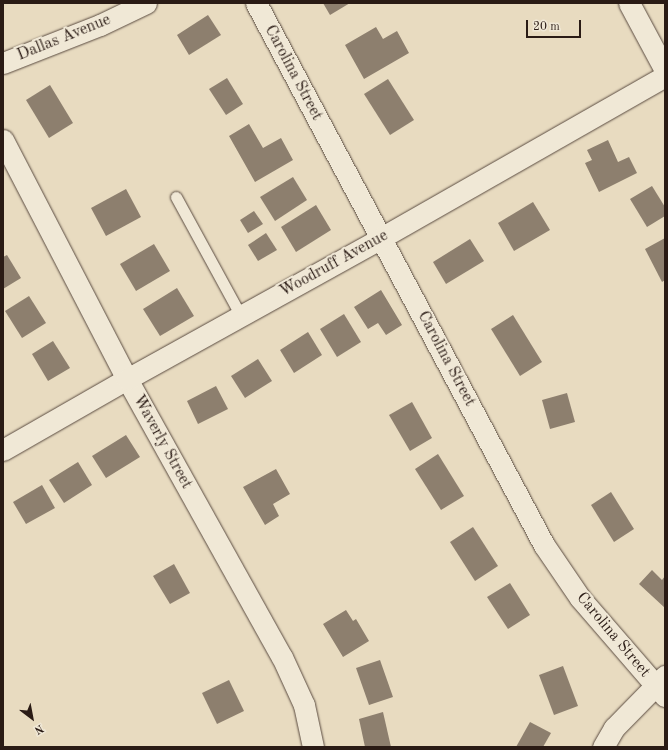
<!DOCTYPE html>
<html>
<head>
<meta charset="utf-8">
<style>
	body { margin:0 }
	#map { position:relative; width:668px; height:750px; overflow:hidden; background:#e8dbc0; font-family:"Old Standard TT",serif }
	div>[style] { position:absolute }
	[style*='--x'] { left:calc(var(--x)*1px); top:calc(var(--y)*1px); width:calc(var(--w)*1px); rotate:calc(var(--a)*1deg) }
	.building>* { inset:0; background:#8d7f6e }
	.roads { filter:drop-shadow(0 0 1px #5a4b40) drop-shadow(0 0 1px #5a4b40) }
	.lane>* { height:11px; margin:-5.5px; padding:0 5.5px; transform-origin:5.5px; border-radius:5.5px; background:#f0e8d6 }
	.street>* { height:21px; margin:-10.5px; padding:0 10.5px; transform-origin:10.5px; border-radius:10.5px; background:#f0e8d6 }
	span { translate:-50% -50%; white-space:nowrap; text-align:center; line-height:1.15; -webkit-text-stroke:4px #f0e8d6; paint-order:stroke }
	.street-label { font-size:16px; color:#2a1b15 }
	.frame { position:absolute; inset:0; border:4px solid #2a1b15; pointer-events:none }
	.north { position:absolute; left:12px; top:698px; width:40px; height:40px; -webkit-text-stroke:3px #f0e8d6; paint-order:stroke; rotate:148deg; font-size:11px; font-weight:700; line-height:16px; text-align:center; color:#2a1b15 }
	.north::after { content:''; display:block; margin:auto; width:14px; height:18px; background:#2a1b15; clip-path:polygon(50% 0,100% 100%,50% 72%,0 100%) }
	.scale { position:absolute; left:526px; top:20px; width:55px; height:18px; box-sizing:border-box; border:2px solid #2a1b15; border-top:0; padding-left:5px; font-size:12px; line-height:14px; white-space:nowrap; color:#2a1b15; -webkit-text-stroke:3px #f0e8d6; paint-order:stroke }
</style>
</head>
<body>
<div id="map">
	<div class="building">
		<i style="clip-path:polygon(323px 3px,350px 3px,330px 15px)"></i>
		<i style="clip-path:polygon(208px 15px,221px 35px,189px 55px,177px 35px)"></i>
		<i style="clip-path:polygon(376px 27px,383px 39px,397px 31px,409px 53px,364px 79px,345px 45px)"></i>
		<i style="clip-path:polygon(227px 78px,243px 104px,226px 115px,209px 89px)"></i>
		<i style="clip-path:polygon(388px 79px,414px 120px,390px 135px,364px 94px)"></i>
		<i style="clip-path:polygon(50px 85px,73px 123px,49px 138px,26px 100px)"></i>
		<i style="clip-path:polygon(249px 124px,263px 148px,281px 138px,293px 160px,255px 182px,229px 136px)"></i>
		<i style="clip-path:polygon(608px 140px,618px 162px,629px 157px,637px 173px,599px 192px,585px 163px,592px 160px,587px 150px)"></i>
		<i style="clip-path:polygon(293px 177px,307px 200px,275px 221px,260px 197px)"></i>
		<i style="clip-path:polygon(652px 186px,665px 207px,665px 216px,647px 227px,630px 199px)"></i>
		<i style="clip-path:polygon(126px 189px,141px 217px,106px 236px,91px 208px)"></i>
		<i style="clip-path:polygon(533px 202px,550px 230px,514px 251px,498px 223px)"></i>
		<i style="clip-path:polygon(316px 205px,331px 230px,296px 252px,281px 227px)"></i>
		<i style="clip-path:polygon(254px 211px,263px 224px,248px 233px,240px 220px)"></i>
		<i style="clip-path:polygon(266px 233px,277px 250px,258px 261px,248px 245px)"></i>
		<i style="clip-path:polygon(665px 238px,665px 280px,662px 282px,645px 249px)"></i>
		<i style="clip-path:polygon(470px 239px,484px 261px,446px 284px,433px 262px)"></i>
		<i style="clip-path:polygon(154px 244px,170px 271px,136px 291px,120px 264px)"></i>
		<i style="clip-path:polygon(7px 255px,21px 278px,3px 289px,3px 257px)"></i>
		<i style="clip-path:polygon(177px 288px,194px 316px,160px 336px,143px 309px)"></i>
		<i style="clip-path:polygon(381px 290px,402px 325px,386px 335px,378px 323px,368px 329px,354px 307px)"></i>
		<i style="clip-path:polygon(29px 296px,46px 323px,22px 338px,5px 311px)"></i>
		<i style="clip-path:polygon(344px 314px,361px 342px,337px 357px,320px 329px)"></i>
		<i style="clip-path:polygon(513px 315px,542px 362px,520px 376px,491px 329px)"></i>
		<i style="clip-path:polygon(308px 332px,322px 355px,294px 373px,280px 350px)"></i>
		<i style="clip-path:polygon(53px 341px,70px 368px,48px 381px,32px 354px)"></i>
		<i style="clip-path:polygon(258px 359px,272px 381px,245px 398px,231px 376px)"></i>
		<i style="clip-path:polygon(216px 386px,228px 409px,198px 424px,187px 401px)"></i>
		<i style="clip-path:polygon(567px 393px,575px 422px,550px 429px,542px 400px)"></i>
		<i style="clip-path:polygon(412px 402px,432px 438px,410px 451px,389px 415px)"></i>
		<i style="clip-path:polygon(126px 435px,140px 457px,106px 478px,92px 456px)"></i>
		<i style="clip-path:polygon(438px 454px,464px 496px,441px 510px,415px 469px)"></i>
		<i style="clip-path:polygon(78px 462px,92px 485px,64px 503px,49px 480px)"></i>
		<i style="clip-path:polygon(276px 469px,290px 494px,273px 504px,279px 516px,265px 525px,243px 487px)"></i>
		<i style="clip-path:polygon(42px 485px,55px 508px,26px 524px,13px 502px)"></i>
		<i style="clip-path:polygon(611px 492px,634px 529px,614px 542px,591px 505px)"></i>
		<i style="clip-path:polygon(473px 527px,498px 566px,475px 581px,450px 542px)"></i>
		<i style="clip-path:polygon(174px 564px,190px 593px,170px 604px,153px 576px)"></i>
		<i style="clip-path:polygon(652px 570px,662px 580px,665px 576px,665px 608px,639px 584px)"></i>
		<i style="clip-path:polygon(510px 583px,530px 615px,508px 629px,487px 597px)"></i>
		<i style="clip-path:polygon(346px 610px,353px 621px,356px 619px,369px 641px,343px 657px,323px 624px)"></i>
		<i style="clip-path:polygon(380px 660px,393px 697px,369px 705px,356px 668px)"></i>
		<i style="clip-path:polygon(563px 666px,578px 706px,554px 715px,539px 675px)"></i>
		<i style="clip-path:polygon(229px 680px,244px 711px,217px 724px,202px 693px)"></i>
		<i style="clip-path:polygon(383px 712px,391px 747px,365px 747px,359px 719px)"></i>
		<i style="clip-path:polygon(530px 722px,551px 733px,543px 747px,516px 747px)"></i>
	</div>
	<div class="roads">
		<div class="lane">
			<i style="--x:176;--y:197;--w:136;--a:61.4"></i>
		</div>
		<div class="street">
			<i style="--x:256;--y:3;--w:614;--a:62.02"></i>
			<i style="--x:544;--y:545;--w:64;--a:55.8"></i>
			<i style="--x:580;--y:598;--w:130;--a:49.1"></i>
			<i style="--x:629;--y:3;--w:76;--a:61.8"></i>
			<i style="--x:3;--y:63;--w:104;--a:-21.4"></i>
			<i style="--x:100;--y:25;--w:51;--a:-25.6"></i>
			<i style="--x:3;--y:140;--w:269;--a:62.6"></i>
			<i style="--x:127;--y:379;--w:318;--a:60.9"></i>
			<i style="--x:282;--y:657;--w:53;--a:65.4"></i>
			<i style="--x:304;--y:705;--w:43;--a:77.9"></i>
			<i style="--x:3;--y:450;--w:143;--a:-29.8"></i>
			<i style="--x:127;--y:379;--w:291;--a:-29"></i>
			<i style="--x:381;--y:238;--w:327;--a:-29.7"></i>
			<i style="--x:603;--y:747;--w:22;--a:-60"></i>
			<i style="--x:614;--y:728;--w:73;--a:-45.6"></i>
		</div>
	</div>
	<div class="street-label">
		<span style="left:64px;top:38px;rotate:-22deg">Dallas Avenue</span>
		<span style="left:293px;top:73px;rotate:62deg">Carolina Street</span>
		<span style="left:334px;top:264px;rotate:-29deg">Woodruff Avenue</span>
		<span style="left:446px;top:359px;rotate:62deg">Carolina Street</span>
		<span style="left:162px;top:442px;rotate:61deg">Waverly Street</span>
		<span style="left:613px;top:635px;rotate:50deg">Carolina Street</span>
	</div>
	<div class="frame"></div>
	<div class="north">N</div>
	<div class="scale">20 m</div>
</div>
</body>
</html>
